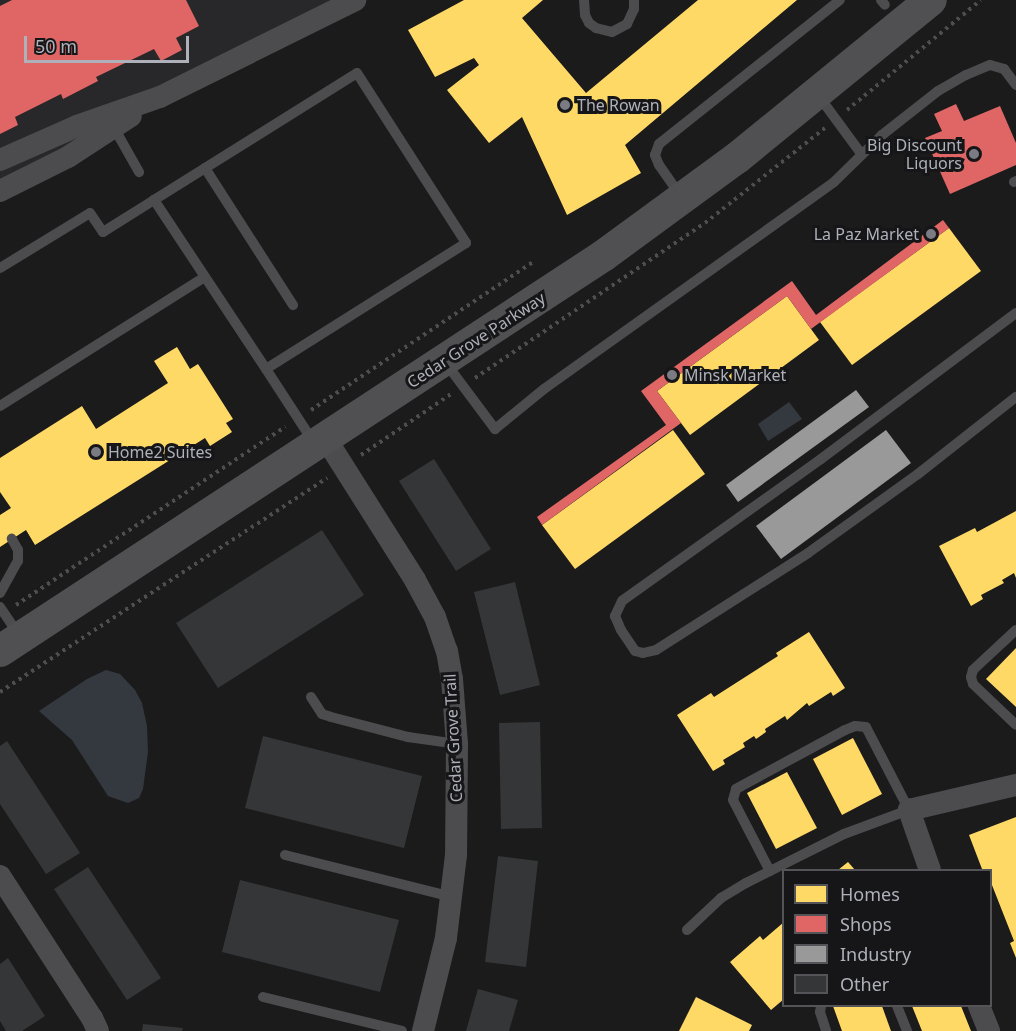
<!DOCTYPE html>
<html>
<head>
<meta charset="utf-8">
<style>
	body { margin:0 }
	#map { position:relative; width:1016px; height:1031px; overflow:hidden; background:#1b1b1c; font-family:"Noto Sans",sans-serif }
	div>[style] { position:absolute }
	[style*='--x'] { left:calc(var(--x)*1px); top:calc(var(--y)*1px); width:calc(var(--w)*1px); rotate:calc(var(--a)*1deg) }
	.built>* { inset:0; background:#28282a }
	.water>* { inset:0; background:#343940 }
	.homes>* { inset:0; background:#ffd966 }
	.shops>* { inset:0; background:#e06666 }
	.industry>* { inset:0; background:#999 }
	.building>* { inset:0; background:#353637 }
	.path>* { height:4px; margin-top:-2px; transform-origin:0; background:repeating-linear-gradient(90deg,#4d4e50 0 3px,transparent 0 7.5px) }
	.lane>* { height:10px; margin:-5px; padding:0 5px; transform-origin:5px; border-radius:5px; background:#4c4c4e }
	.street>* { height:22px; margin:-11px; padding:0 11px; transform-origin:11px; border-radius:11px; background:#4c4c4e }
	.secondary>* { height:32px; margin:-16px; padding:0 16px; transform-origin:16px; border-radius:16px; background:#505053 }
	.dots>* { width:16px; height:16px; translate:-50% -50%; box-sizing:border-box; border:3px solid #161517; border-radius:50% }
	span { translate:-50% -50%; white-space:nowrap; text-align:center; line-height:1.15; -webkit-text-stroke:6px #161517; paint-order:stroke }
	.poi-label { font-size:16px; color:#afb1ba }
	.left { translate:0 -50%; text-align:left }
	.right { translate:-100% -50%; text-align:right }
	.street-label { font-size:16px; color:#afb1ba }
	.legend { position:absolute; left:782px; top:869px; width:210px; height:138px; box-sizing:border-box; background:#161517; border:2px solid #535358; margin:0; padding:8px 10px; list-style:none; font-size:18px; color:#afb1ba }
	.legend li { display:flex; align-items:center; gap:12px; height:30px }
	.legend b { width:30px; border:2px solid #535358 }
	.scale { position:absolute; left:24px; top:36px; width:165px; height:27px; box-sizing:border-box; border:3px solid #afb1ba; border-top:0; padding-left:8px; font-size:18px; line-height:21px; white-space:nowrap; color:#afb1ba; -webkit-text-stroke:4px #161517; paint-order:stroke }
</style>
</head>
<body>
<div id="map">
	<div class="built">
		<i style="clip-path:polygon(0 0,355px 0,0 191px)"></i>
	</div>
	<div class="water">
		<i style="clip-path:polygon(789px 402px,802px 419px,768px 441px,758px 424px)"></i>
		<i style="clip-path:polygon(106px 670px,120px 674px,135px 690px,142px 703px,147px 726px,148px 752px,143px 789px,139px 798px,128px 803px,108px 796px,72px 740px,39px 711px,87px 679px)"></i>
	</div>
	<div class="homes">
		<i style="clip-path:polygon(464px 0,543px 0,522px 18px,586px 93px,698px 0,797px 0,625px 145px,641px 173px,567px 215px,522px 117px,489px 143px,447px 90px,479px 65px,474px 58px,435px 77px,408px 30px)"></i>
		<i style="clip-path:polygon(949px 228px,981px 271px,852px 365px,820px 322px)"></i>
		<i style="clip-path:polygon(787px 296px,819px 340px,690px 435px,657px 391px)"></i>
		<i style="clip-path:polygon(177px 347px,190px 369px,198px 364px,233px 419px,226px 423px,232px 432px,210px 446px,205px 438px,35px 545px,26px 530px,0 547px,0 515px,11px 508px,0 492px,0 458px,82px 406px,96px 429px,168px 383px,154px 361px)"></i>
		<i style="clip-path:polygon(673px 430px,705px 474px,575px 569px,542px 525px)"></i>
		<i style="clip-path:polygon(1016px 511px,1016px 578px,1014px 573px,1002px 580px,1004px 583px,981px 595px,983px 599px,971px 606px,939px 546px,975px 528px,977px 532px)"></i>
		<i style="clip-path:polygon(809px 632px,845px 688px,833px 696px,831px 692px,809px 706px,807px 703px,787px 720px,785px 716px,765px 729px,766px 732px,756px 739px,754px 736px,743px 743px,745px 747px,723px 760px,725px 764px,713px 771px,677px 715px,711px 693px,714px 697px,778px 656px,776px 653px)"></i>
		<i style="clip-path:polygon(1016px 648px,1016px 707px,986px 679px)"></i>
		<i style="clip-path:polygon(853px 738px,882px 794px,842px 815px,813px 759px)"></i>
		<i style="clip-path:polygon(787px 772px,817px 828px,776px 849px,747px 793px)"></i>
		<i style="clip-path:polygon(1016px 817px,1016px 958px,1010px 943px,1014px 941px,990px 880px,990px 870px,982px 869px,969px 835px)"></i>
		<i style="clip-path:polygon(848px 862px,855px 870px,838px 870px)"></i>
		<i style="clip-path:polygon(784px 922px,784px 999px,771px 1010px,730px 962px,760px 936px,763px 940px)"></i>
		<i style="clip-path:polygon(696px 997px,752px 1025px,749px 1031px,679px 1031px)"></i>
		<i style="clip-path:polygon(833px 1006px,882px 1006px,891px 1031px,842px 1031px)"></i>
		<i style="clip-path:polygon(912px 1006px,961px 1006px,971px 1031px,922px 1031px)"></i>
	</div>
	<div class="shops">
		<i style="clip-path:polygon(12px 0,186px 0,199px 26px,176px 38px,182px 50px,161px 61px,154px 49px,96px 77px,98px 81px,63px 99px,61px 94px,15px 117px,18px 125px,0 134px,0 6px)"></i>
		<i style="clip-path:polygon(956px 104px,964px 121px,1000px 106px,1016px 143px,1016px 165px,950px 194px,925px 138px,942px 131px,934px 114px)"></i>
		<i style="clip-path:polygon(943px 220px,949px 228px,811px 329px,787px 296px,657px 391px,681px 423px,542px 525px,537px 517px,666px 425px,641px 391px,792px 281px,816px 315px)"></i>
	</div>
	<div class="industry">
		<i style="clip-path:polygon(856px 390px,869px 407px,738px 502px,726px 485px)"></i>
		<i style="clip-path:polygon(886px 430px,911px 463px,781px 559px,756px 526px)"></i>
	</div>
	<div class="building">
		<i style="clip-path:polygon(434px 459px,491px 549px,456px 571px,399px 481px)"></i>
		<i style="clip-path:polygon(322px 530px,364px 595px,218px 688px,176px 623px)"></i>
		<i style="clip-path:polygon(515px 582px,540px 685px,500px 695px,474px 592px)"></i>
		<i style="clip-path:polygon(540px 722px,542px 828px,501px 829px,499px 723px)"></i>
		<i style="clip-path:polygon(263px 736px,422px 776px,404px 848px,245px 808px)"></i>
		<i style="clip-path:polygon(7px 741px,80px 853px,46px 874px,0 804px,0 746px)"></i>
		<i style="clip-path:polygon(498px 856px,538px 861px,526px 967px,485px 962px)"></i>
		<i style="clip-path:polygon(88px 867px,161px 978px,127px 1000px,54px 889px)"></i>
		<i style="clip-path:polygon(240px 880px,399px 920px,380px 992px,222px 952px)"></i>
		<i style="clip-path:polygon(8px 958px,45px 1016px,22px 1031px,6px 1031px,0 1021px,0 964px)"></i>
		<i style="clip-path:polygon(478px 989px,518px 1000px,509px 1031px,466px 1031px)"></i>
		<i style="clip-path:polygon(143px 1024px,183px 1028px,182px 1031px,142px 1031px)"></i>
	</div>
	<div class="path">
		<i style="--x:847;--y:110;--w:173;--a:-39.4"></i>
		<i style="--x:475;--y:378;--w:277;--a:-34"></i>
		<i style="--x:705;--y:223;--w:153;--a:-38.4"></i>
		<i style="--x:311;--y:410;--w:267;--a:-33.7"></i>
		<i style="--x:361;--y:455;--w:109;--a:-34.1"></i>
		<i style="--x:16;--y:605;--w:323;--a:-33.5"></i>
		<i style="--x:0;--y:692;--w:391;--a:-33.2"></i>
	</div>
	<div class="lane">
		<i style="--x:584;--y:0;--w:15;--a:86"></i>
		<i style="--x:585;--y:15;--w:9;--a:63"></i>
		<i style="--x:589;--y:23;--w:9;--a:36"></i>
		<i style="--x:596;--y:28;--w:16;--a:14"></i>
		<i style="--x:612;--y:32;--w:17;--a:-28"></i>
		<i style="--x:627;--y:24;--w:17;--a:-65"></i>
		<i style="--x:634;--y:9;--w:9;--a:-90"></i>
		<i style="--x:881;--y:0;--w:6;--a:51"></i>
		<i style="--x:818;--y:95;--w:74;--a:53.7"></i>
		<i style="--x:113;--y:126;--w:53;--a:60.5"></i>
		<i style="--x:205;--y:168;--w:163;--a:57.3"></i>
		<i style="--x:1014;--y:182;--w:2;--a:-27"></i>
		<i style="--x:680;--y:195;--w:37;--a:-125"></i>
		<i style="--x:659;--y:165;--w:11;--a:-112"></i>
		<i style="--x:655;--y:155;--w:12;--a:-70"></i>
		<i style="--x:659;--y:144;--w:231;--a:-38.5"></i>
		<i style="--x:0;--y:268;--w:105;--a:-31.4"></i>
		<i style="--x:90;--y:213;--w:23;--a:56"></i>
		<i style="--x:103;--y:232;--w:60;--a:-32.1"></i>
		<i style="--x:154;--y:200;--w:239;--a:-32"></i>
		<i style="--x:357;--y:73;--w:202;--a:57.3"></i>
		<i style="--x:466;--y:243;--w:236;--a:147.8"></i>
		<i style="--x:266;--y:369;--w:203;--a:-123.5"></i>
		<i style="--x:1016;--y:313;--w:244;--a:143.2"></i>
		<i style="--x:821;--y:459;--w:244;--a:144.5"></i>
		<i style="--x:622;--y:601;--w:17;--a:115"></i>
		<i style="--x:615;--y:616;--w:15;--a:67"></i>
		<i style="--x:621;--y:630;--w:25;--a:56"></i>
		<i style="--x:635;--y:651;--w:8;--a:14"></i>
		<i style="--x:643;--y:653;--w:13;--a:-13"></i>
		<i style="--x:656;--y:650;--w:180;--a:-32.5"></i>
		<i style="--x:808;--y:553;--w:135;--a:-35.7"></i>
		<i style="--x:918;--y:474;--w:125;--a:-38.2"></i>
		<i style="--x:445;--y:362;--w:84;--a:53.3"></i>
		<i style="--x:495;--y:429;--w:63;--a:-39.2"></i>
		<i style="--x:544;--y:389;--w:356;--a:-35.5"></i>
		<i style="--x:834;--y:182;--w:67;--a:-44.4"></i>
		<i style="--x:882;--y:135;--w:71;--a:-38.2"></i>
		<i style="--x:938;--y:91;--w:32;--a:-30"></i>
		<i style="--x:966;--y:75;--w:26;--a:-23"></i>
		<i style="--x:990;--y:65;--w:15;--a:16"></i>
		<i style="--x:1004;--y:69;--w:20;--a:53"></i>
		<i style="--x:266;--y:369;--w:88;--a:57"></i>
		<i style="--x:0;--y:406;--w:242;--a:-32.2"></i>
		<i style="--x:0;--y:593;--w:37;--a:-61"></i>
		<i style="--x:18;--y:561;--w:11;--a:-90"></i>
		<i style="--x:18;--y:550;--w:13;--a:-119"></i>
		<i style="--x:0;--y:607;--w:34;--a:56"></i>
		<i style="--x:1016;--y:630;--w:59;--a:137.1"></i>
		<i style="--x:973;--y:670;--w:7;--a:106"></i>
		<i style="--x:971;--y:677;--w:7;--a:74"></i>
		<i style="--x:973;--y:684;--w:59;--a:43.6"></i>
		<i style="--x:311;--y:697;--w:20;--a:57"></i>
		<i style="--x:322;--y:714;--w:9;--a:18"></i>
		<i style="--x:331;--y:717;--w:80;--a:14.6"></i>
		<i style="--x:408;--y:737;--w:49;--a:8.1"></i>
		<i style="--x:285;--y:855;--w:172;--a:14.1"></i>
		<i style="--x:687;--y:930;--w:47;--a:-43.3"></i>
		<i style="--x:721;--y:898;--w:29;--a:-31"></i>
		<i style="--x:746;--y:883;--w:110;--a:-26.6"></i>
		<i style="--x:844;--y:834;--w:69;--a:-20.3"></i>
		<i style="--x:909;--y:810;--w:93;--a:-117.4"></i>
		<i style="--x:866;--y:727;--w:11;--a:-175"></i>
		<i style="--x:855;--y:726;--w:11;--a:158"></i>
		<i style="--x:845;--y:730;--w:124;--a:151.6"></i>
		<i style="--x:736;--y:789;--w:11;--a:105"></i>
		<i style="--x:733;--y:800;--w:80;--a:62.5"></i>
		<i style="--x:263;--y:997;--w:143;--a:13.7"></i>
		<i style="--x:821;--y:1006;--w:6;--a:99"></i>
		<i style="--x:820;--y:1012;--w:20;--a:72"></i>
		<i style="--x:897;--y:1006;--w:27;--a:68"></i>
	</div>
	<div class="street">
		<i style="--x:0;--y:160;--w:84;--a:-23.8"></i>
		<i style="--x:77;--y:126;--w:88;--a:-19.3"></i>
		<i style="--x:160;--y:97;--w:218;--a:-26.4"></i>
		<i style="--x:0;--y:191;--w:76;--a:-26.6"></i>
		<i style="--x:68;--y:157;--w:75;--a:-33.1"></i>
		<i style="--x:326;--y:439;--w:167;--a:57.7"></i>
		<i style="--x:415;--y:580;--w:42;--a:61.6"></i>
		<i style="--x:435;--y:617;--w:36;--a:71"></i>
		<i style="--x:447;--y:651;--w:28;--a:80"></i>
		<i style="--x:452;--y:679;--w:65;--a:85.6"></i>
		<i style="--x:457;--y:744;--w:111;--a:90.5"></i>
		<i style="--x:456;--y:855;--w:84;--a:96.9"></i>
		<i style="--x:446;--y:938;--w:96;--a:103.9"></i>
		<i style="--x:930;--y:870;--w:64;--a:-109.3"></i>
		<i style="--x:909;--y:810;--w:110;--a:-13.2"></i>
		<i style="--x:0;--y:876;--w:169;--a:57.1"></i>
		<i style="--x:92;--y:1018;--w:14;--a:65"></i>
		<i style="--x:979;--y:1006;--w:27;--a:68"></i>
	</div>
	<div class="secondary">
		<i style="--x:0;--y:651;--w:721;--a:-33.23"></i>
		<i style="--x:603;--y:256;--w:166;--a:-36.2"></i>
		<i style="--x:737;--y:158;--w:250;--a:-39.2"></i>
	</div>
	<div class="dots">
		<i style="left:565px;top:105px;background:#7b7c83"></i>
		<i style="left:974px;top:154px;background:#7b7c83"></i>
		<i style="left:931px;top:234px;background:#7b7c83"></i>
		<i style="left:672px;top:375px;background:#7b7c83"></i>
		<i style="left:96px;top:452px;background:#7b7c83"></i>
	</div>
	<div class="poi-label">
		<span class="left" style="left:577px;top:105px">The Rowan</span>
		<span class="right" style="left:962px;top:154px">Big Discount<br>Liquors</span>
		<span class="right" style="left:919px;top:234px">La Paz Market</span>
		<span class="left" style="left:684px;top:375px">Minsk Market</span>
		<span class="left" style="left:108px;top:452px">Home2 Suites</span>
	</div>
	<div class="street-label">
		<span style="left:476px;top:340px;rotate:-33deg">Cedar Grove Parkway</span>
		<span style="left:453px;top:738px;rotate:-93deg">Cedar Grove Trail</span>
	</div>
	<ul class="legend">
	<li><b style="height:16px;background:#ffd966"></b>Homes</li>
	<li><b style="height:16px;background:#e06666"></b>Shops</li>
	<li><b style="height:16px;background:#999"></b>Industry</li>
	<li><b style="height:16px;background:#353637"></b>Other</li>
	</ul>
	<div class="scale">50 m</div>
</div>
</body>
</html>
